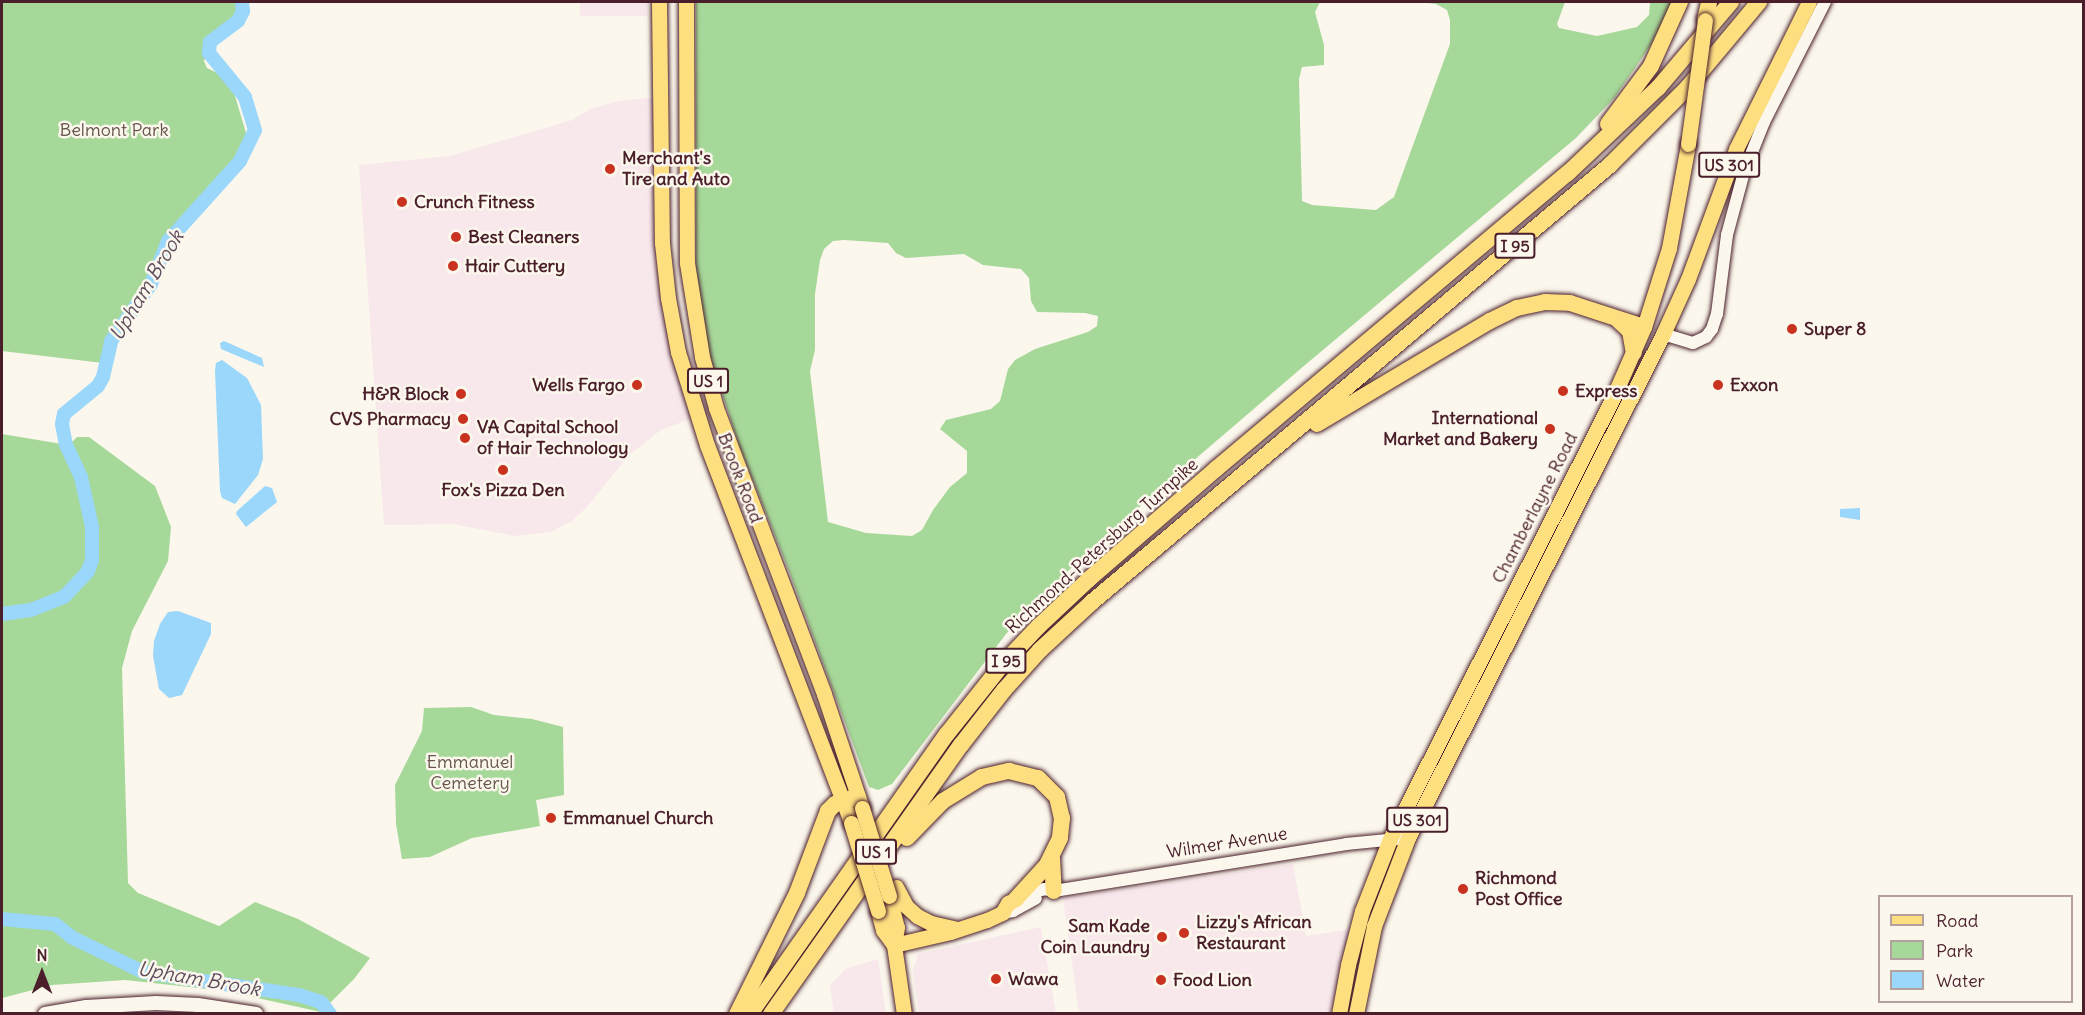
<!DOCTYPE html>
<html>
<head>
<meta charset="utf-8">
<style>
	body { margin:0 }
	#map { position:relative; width:2085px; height:1015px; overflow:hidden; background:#fbf7ec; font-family:Delius,sans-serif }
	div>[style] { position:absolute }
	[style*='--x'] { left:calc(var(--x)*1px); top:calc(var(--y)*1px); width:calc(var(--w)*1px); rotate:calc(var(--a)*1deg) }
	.built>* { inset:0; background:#f8e8ec }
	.green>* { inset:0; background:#a6d899 }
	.water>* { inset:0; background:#9ad7fb }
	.river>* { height:14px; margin:-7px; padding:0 7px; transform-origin:7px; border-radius:7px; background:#9ad7fb }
	.roads { filter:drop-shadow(0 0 2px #4a1f2b) drop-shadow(0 0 2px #4a1f2b) }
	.tertiary>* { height:12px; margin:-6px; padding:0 6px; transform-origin:6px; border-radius:6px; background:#fbf7ec }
	.secondary>* { height:14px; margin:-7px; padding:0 7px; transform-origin:7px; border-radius:7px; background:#fbf7ec }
	.primary>* { height:15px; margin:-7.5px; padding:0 7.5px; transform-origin:7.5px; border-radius:7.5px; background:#fddf80 }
	.motorway>* { height:16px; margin:-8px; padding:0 8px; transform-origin:8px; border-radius:8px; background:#fddf80 }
	.bridges { filter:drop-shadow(0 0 2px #4a1f2b) drop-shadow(0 0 2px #4a1f2b) }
	.primary-bridge>* { height:15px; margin:-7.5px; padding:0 7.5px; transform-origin:7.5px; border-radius:7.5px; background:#fddf80 }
	.dots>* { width:16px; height:16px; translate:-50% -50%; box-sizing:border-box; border:3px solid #fbf7ec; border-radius:50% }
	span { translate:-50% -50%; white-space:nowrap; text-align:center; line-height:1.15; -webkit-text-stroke:5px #fbf7ec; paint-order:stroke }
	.shield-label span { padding:2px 4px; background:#fbf7ec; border:2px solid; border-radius:4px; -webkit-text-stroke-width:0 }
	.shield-label { font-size:16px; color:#4a1f2b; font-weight:700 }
	.park-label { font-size:18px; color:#66564c }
	.poi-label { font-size:18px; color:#4a1f2b; font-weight:700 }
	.left { translate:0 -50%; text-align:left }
	.right { translate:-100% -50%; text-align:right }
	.street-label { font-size:18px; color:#4a1f2b }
	.water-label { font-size:20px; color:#5e4d5f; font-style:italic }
	.frame { position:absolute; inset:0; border:3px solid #4a1f2b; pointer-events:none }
	.legend { position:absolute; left:1878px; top:895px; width:195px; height:108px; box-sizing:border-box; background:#fbf7ec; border:2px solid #b4a19f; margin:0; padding:8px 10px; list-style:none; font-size:18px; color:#4a1f2b }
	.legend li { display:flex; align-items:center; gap:12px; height:30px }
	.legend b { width:30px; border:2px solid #b4a19f }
	.north { position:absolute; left:12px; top:943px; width:60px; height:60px; -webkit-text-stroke:4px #fbf7ec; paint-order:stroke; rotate:0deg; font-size:16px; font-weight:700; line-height:24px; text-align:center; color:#4a1f2b }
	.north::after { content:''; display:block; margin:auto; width:21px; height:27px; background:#4a1f2b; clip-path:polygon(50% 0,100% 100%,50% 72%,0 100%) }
</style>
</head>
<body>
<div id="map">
	<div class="built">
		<i style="clip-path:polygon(580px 2px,648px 2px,648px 16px,580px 16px)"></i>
		<i style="clip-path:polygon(647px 98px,660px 102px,659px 217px,695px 417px,661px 430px,629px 455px,586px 508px,572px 521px,551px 532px,515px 536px,453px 524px,384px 525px,359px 165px,450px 156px,572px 120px,590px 109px,619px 101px)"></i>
		<i style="clip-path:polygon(1293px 864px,1306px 936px,1353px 929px,1330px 1013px,1079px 1013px,1063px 898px)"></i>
		<i style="clip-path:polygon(1041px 927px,1056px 1013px,919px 1013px,913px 970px,918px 954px)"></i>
		<i style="clip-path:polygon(878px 959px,886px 1013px,834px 1013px,830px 986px,845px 969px)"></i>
	</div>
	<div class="green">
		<i style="clip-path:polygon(2px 2px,240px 2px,242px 7px,241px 20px,236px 25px,218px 32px,211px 41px,204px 61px,207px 68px,230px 79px,246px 133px,243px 148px,218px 185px,161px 245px,140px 295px,103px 363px,2px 351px)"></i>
		<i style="clip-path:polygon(evenodd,696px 2px,1320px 2px,1315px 12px,1324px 45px,1324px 65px,1302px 67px,1299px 79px,1302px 201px,1312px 205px,1376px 210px,1394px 197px,1450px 44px,1450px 20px,1447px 10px,1436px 4px,1418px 2px,1565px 2px,1557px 24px,1559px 28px,1597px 36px,1637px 27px,1649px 15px,1650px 2px,1673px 2px,1652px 43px,1615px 97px,1576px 138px,1305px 365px,1088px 551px,1006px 634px,892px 784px,878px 790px,869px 787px,787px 566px,739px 445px,707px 347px,696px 268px,696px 2px,844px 240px,888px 243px,896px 253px,906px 258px,964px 254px,983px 265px,1021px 269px,1029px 278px,1031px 301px,1037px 312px,1085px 313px,1098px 316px,1097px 326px,1088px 332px,1035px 349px,1015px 360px,1008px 369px,1000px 401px,991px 409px,946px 420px,940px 429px,967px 451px,967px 473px,950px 487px,933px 510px,922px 530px,912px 536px,866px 533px,828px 522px,810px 371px,815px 350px,815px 294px,820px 260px,824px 249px,833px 241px,844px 240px)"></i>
		<i style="clip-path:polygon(2px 434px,62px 444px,66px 448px,77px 437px,89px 437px,155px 486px,171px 527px,168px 561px,132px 631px,122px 668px,128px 883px,138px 893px,219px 926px,255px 902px,298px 919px,370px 958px,354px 979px,321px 1012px,226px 991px,125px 980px,52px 985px,2px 998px)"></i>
		<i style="clip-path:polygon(471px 707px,494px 715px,532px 719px,563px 727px,564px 795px,536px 800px,540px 826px,472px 838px,430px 857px,402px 859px,396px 824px,395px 785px,422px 731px,424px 708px)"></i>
	</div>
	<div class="water">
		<i style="clip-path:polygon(224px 341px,262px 358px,264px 367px,221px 349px,220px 343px)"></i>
		<i style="clip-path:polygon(222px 360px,247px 378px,261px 405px,263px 459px,258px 475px,235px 504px,222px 498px,220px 491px,215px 371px,216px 363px)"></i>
		<i style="clip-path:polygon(265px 486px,272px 488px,277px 502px,246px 527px,236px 514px,237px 511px)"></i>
		<i style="clip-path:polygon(1860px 508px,1860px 520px,1840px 517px,1840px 509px)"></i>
		<i style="clip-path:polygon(178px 611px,211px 623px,211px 634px,182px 695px,169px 698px,159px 689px,153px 656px,154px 641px,160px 624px,168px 612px)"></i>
	</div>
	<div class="river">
		<i style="--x:2;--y:614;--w:29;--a:-8"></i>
		<i style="--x:31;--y:610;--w:35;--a:-22"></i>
		<i style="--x:64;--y:597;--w:35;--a:-47"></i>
		<i style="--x:88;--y:571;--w:12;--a:-70"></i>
		<i style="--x:92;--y:560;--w:33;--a:-90"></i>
		<i style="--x:92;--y:527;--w:51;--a:-102.4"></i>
		<i style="--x:81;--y:477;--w:35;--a:-115"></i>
		<i style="--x:66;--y:445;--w:21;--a:-101"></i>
		<i style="--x:62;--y:424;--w:10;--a:-79"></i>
		<i style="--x:64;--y:414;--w:44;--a:-39.5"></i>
		<i style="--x:98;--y:386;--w:10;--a:-61"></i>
		<i style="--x:103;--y:377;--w:37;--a:-77"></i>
		<i style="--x:111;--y:341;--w:70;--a:-54.9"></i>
		<i style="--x:151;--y:284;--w:46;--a:-68.4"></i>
		<i style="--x:168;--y:241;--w:108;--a:-48"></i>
		<i style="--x:240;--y:161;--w:34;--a:-64"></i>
		<i style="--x:255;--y:130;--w:34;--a:-107"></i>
		<i style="--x:245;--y:97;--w:57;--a:-129.3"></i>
		<i style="--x:209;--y:53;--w:11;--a:-85"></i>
		<i style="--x:210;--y:42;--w:35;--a:-37"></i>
		<i style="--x:238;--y:21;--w:11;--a:-63"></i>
		<i style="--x:243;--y:11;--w:9;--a:-96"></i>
		<i style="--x:2;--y:919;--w:53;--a:5.4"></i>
		<i style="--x:55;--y:924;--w:23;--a:38"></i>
		<i style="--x:73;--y:938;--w:78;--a:25.9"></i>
		<i style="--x:143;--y:972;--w:158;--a:8.4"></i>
		<i style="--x:299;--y:995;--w:23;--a:18"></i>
		<i style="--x:321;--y:1002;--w:15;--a:53"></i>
	</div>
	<div class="roads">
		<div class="tertiary">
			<i style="--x:1663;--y:334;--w:31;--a:17"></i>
			<i style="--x:1693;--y:343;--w:14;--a:-25"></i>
			<i style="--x:1706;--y:337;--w:10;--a:-53"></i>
			<i style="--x:1712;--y:329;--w:16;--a:-72"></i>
			<i style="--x:1717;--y:314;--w:80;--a:-82.8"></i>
			<i style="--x:1727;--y:235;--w:65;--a:-74.9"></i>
			<i style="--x:1744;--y:172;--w:54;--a:-68.2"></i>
			<i style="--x:1764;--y:122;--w:135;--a:-63.1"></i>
			<i style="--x:1020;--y:897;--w:25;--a:-18"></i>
			<i style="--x:1044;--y:889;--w:10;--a:11"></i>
			<i style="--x:1054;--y:891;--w:296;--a:-9.1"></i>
			<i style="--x:1346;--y:844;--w:62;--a:-5.5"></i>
			<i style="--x:1002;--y:913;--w:11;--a:-10"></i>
			<i style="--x:1013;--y:911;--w:26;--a:-29"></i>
		</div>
		<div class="secondary">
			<i style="--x:45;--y:1014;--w:42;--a:-9.7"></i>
			<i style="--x:86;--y:1007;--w:70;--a:-3.3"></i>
			<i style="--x:156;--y:1003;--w:42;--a:2.7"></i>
			<i style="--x:198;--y:1005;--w:59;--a:8.8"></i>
		</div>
		<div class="primary">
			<i style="--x:659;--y:2;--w:241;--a:89.3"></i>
			<i style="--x:662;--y:243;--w:55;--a:83.8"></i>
			<i style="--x:668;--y:298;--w:55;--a:79.5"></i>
			<i style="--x:678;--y:352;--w:97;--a:72.7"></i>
			<i style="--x:707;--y:445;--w:404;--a:69.1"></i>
			<i style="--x:686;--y:2;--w:261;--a:89.8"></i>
			<i style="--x:687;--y:263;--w:95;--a:80.9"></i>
			<i style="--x:702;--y:357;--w:53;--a:74.6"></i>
			<i style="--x:716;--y:408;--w:306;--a:69.3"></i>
			<i style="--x:824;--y:694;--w:120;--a:71.6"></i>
			<i style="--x:896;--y:887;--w:21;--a:62"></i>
			<i style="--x:906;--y:906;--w:15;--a:42"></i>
			<i style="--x:917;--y:916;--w:16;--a:27"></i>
			<i style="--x:931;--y:923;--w:26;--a:13"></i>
			<i style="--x:889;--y:896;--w:32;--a:76"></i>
			<i style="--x:897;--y:927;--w:18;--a:99"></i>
			<i style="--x:894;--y:945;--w:70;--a:81.8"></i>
			<i style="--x:878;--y:911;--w:20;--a:75"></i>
			<i style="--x:883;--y:930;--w:19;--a:54"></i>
			<i style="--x:894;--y:945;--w:57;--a:-13.1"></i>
			<i style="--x:950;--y:932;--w:39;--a:-18"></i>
			<i style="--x:987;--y:920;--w:17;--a:-25"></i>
			<i style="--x:1002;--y:913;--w:12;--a:-59"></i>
			<i style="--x:1008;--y:903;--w:9;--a:-27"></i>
			<i style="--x:1339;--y:1014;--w:50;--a:-79.6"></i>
			<i style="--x:1348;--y:965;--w:56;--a:-75.5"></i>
			<i style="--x:1362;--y:911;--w:77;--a:-68.7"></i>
			<i style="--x:1390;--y:839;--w:500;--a:-63.2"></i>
			<i style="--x:1615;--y:393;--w:72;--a:-66.3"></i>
			<i style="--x:1644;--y:327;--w:83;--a:-72.4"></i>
			<i style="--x:1669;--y:248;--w:106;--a:-79.6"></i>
			<i style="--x:1356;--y:1014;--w:90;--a:-78.4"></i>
			<i style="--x:1374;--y:926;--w:94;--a:-68.9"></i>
			<i style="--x:1408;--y:838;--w:565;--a:-63.16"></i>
			<i style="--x:1663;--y:334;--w:60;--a:-65.6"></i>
			<i style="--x:1688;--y:279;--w:139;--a:-69.7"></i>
			<i style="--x:1736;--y:149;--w:164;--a:-63.6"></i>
		</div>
		<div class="motorway">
			<i style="--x:1705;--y:20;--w:18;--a:-77"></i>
			<i style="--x:1608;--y:124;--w:72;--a:-53.4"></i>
			<i style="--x:1651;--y:66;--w:70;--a:-65.6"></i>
			<i style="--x:1618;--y:320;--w:16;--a:43"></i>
			<i style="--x:1630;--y:331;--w:22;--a:80"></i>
			<i style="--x:1317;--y:424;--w:201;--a:-30.8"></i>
			<i style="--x:1490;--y:321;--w:30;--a:-26"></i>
			<i style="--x:1517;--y:308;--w:29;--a:-12"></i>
			<i style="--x:1545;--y:302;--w:25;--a:2"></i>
			<i style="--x:1570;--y:303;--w:78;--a:18"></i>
			<i style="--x:907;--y:838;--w:52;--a:-45.8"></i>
			<i style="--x:943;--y:801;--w:46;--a:-31.6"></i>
			<i style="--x:982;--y:777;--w:28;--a:-13"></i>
			<i style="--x:1009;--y:771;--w:30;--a:14"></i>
			<i style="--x:1038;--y:778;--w:27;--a:45"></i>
			<i style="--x:1057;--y:797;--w:22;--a:77"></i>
			<i style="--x:1062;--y:818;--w:20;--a:96"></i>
			<i style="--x:1060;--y:838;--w:30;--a:116"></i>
			<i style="--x:1047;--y:865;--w:46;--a:132.4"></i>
			<i style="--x:1052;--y:858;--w:33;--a:87"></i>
			<i style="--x:737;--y:1014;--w:135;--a:-63.6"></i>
			<i style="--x:797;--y:893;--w:88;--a:-69.3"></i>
			<i style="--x:828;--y:811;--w:10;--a:-45"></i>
			<i style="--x:835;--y:804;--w:24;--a:-19"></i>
			<i style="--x:750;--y:1014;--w:342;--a:-54.9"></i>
			<i style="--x:947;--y:734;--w:87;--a:-51.5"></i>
			<i style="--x:1001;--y:666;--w:55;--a:-46.5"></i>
			<i style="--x:1039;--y:626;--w:69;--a:-43.2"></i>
			<i style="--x:1089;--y:579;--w:168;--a:-40.9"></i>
			<i style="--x:1216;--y:469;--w:460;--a:-40.1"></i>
			<i style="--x:1568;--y:173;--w:124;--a:-43.4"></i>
			<i style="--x:1658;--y:88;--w:113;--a:-49.7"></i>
			<i style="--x:771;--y:1014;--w:329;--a:-54.8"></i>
			<i style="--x:961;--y:745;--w:70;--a:-52"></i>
			<i style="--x:1004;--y:690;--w:54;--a:-48"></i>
			<i style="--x:1040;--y:650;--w:71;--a:-42.7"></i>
			<i style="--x:1092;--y:602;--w:678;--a:-40.15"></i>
			<i style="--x:1610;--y:165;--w:110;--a:-45"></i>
			<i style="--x:1688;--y:87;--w:111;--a:-50.1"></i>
		</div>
	</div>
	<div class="bridges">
		<div class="primary-bridge">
			<i style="--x:1688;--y:144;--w:125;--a:-82.2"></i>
			<i style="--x:862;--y:808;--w:92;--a:72.9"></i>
			<i style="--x:851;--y:823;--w:92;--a:72.9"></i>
		</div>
	</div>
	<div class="dots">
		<i style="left:610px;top:169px;background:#c8321e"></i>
		<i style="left:402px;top:202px;background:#c8321e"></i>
		<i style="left:456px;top:237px;background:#c8321e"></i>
		<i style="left:453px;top:266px;background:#c8321e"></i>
		<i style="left:1792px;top:329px;background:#c8321e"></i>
		<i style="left:637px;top:385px;background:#c8321e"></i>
		<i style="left:1718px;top:385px;background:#c8321e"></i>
		<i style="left:1563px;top:391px;background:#c8321e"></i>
		<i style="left:461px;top:394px;background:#c8321e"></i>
		<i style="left:463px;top:419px;background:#c8321e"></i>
		<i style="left:1550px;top:429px;background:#c8321e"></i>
		<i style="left:465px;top:438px;background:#c8321e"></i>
		<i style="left:503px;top:470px;background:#c8321e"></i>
		<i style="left:551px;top:818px;background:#c8321e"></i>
		<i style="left:1463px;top:889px;background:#c8321e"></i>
		<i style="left:1184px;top:933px;background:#c8321e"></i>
		<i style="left:1162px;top:937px;background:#c8321e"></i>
		<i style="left:996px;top:979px;background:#c8321e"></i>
		<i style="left:1161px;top:980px;background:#c8321e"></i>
	</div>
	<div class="shield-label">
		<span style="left:1729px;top:165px">US 301</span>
		<span style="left:1515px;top:246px">I 95</span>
		<span style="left:708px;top:381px">US 1</span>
		<span style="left:1006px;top:661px">I 95</span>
		<span style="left:1417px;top:820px">US 301</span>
		<span style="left:876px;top:852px">US 1</span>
	</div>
	<div class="park-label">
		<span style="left:114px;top:130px">Belmont Park</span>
		<span style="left:470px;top:773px">Emmanuel<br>Cemetery</span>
	</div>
	<div class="poi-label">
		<span class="left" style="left:622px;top:169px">Merchant's<br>Tire and Auto</span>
		<span class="left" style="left:414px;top:202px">Crunch Fitness</span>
		<span class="left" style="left:468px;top:237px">Best Cleaners</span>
		<span class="left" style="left:465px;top:266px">Hair Cuttery</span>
		<span class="left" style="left:1804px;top:329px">Super 8</span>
		<span class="right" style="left:625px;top:385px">Wells Fargo</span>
		<span class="left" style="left:1730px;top:385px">Exxon</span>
		<span class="left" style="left:1575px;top:391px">Express</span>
		<span class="right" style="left:449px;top:394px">H&amp;R Block</span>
		<span class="right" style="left:451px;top:419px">CVS Pharmacy</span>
		<span class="right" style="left:1538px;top:429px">International<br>Market and Bakery</span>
		<span class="left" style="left:477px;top:438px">VA Capital School<br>of Hair Technology</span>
		<span style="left:503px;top:490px">Fox's Pizza Den</span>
		<span class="left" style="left:563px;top:818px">Emmanuel Church</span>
		<span class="left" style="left:1475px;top:889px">Richmond<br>Post Office</span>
		<span class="left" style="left:1196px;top:933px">Lizzy's African<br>Restaurant</span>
		<span class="right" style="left:1150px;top:937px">Sam Kade<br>Coin Laundry</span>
		<span class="left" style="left:1008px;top:979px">Wawa</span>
		<span class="left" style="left:1173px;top:980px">Food Lion</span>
	</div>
	<div class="street-label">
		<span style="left:740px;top:478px;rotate:69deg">Brook Road</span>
		<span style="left:1535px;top:508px;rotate:-63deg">Chamberlayne Road</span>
		<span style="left:1102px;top:546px;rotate:-42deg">Richmond-Petersburg Turnpike</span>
		<span style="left:1227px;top:843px;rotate:-9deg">Wilmer Avenue</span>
	</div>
	<div class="water-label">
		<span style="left:146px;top:285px;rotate:-59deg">Upham Brook</span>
		<span style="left:199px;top:978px;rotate:10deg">Upham Brook</span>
	</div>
	<div class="frame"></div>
	<ul class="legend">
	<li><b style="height:8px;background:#fddf80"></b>Road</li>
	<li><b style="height:16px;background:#a6d899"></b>Park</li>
	<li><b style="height:16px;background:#9ad7fb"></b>Water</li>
	</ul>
	<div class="north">N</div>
</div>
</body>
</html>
